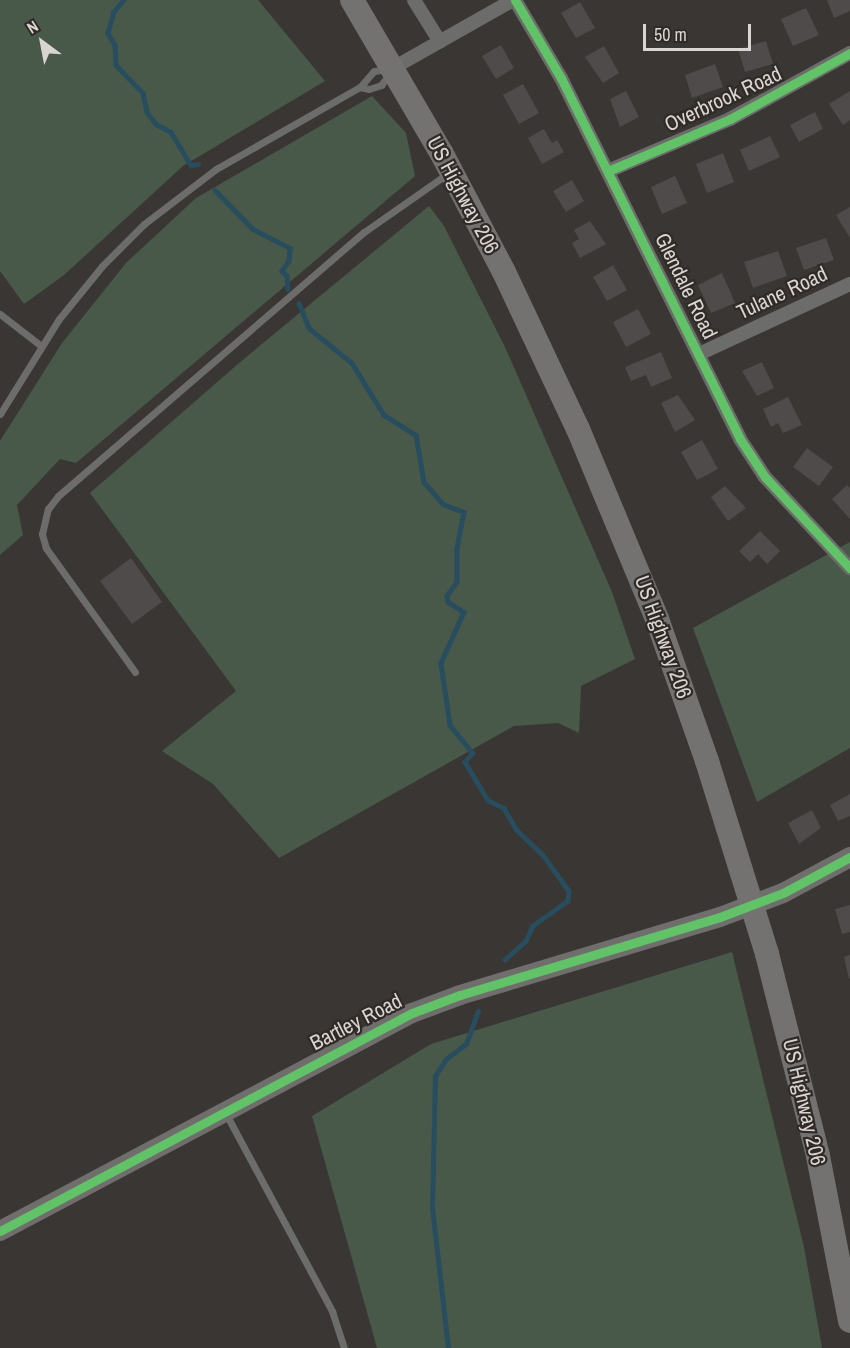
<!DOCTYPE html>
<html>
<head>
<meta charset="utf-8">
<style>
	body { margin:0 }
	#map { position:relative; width:850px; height:1348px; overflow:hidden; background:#393633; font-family:"Archivo Narrow",sans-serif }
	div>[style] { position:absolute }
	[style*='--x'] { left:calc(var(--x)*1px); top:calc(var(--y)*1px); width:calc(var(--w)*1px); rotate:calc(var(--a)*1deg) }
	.green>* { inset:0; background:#495949 }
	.stream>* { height:4.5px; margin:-2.25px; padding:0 2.25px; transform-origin:2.25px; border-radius:2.25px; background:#284d5e }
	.building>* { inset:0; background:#4e4b4a }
	.lane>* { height:7px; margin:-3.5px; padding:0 3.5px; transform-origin:3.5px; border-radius:3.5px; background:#6c6c6a }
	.street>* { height:14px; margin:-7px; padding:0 7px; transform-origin:7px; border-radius:7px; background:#6c6c6a }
	.secondary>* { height:20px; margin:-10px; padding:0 10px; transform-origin:10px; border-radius:10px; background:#6f6e6d }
	.highway>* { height:24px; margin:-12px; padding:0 12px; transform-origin:12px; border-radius:12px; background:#747270 }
	.cycleway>* { height:9px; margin:-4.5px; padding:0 4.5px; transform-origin:4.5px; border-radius:4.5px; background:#61c268 }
	span { translate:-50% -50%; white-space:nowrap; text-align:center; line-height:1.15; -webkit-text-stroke:4.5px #312b27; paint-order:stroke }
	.street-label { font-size:21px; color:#d9d5d2 }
	.north { position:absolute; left:12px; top:12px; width:60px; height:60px; -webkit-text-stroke:4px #312b27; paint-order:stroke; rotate:328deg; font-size:16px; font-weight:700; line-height:24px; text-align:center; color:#d9d5d2 }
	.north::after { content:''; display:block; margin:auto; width:21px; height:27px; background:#d9d5d2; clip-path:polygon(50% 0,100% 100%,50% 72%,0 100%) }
	.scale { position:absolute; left:643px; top:24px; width:108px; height:27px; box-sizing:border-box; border:3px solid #d9d5d2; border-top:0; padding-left:8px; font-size:18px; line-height:21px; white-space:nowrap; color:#d9d5d2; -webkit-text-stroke:4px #312b27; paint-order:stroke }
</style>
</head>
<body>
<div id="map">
	<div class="green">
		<i style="clip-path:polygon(0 0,258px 0,325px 81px,183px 166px,64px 275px,24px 304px,0 271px)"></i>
		<i style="clip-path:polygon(372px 96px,406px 133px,415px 176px,76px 463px,60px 459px,17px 505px,23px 535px,0 555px,0 441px,62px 343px,126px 263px,196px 198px)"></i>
		<i style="clip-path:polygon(429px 206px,444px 226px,505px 347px,612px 592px,635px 659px,581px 686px,579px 733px,558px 723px,514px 726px,279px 858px,213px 784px,162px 751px,236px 691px,90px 493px,239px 363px)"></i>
		<i style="clip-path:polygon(850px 542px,850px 748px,757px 802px,693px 628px)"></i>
		<i style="clip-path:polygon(732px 952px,804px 1247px,822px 1348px,377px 1348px,312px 1116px,431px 1044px)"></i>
	</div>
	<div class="stream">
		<i style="--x:124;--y:0;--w:16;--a:130"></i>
		<i style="--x:114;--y:12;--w:22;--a:106"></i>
		<i style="--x:108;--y:33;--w:14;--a:60"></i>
		<i style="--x:115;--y:45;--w:20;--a:87"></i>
		<i style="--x:116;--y:65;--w:39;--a:46"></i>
		<i style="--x:143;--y:93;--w:19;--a:78"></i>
		<i style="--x:147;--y:112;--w:15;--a:53"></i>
		<i style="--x:156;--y:124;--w:17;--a:28"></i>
		<i style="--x:171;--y:132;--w:39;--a:59"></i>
		<i style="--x:191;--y:165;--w:7;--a:-8"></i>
		<i style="--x:215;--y:190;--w:54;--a:45.7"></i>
		<i style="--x:253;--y:229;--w:42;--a:27.2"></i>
		<i style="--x:290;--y:248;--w:13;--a:94"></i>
		<i style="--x:289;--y:261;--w:12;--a:125"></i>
		<i style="--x:282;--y:271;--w:7;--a:45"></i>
		<i style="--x:287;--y:276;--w:13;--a:86"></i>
		<i style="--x:299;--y:303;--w:27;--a:68"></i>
		<i style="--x:309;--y:328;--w:55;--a:39.1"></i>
		<i style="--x:352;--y:363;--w:61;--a:58.4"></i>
		<i style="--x:384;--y:415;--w:38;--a:32"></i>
		<i style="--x:416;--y:435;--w:48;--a:80.3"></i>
		<i style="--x:424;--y:482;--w:29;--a:49"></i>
		<i style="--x:443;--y:504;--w:22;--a:21"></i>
		<i style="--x:464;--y:512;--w:37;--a:101"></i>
		<i style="--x:457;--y:548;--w:34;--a:90"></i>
		<i style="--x:457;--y:582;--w:17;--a:126"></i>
		<i style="--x:447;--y:596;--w:6;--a:81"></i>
		<i style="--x:448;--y:602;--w:19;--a:32"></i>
		<i style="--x:464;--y:612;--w:56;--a:114.3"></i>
		<i style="--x:441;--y:663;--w:63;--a:81.7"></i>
		<i style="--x:450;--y:725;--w:36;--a:51"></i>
		<i style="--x:473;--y:753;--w:12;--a:132"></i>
		<i style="--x:465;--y:762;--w:44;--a:58.8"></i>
		<i style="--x:488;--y:800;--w:18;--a:27"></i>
		<i style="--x:504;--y:808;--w:24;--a:60"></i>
		<i style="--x:516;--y:829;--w:37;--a:44"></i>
		<i style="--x:543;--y:855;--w:44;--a:54.2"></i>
		<i style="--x:569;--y:891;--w:10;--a:96"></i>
		<i style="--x:568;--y:901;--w:43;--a:144.5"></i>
		<i style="--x:533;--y:926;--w:17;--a:115"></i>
		<i style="--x:526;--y:941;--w:28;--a:138"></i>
		<i style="--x:448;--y:1348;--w:141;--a:-96.5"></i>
		<i style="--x:432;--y:1208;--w:132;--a:-88.7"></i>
		<i style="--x:435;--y:1076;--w:20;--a:-57"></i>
		<i style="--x:446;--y:1059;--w:25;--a:-37"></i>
		<i style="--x:466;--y:1044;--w:35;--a:-70"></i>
	</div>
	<div class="building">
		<i style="clip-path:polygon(827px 0,850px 0,850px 11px,834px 18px)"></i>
		<i style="clip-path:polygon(580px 2px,595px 28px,576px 38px,561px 13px)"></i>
		<i style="clip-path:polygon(806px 8px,819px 35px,793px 46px,781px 19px)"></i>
		<i style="clip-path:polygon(766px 41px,773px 64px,745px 72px,738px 49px)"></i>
		<i style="clip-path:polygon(501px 45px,514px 68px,496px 79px,482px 56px)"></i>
		<i style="clip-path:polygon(604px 46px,619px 73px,603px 83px,585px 57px)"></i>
		<i style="clip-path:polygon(715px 64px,723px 87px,692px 98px,685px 75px)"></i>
		<i style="clip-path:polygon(523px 84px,539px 113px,519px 124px,503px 95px)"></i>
		<i style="clip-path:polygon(626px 91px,639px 117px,620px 127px,610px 99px)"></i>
		<i style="clip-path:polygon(850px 91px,850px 120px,843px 125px,829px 104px)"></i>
		<i style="clip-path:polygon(815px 112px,823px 129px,799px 142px,790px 125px)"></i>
		<i style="clip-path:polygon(544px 129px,552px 143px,557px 140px,564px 152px,542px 164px,528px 138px)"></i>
		<i style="clip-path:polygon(770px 136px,780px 157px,749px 171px,740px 150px)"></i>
		<i style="clip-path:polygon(723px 153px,734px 182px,707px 193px,696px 164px)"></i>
		<i style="clip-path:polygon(675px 176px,687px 203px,662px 214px,651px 187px)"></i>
		<i style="clip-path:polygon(572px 180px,584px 201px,566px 212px,553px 191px)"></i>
		<i style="clip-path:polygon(850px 207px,850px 238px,836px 215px)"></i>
		<i style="clip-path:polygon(590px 221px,606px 244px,580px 258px,572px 243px,579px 239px,574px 230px)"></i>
		<i style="clip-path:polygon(826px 238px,834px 260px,804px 270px,796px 248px)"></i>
		<i style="clip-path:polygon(778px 251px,787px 276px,753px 288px,744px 262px)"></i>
		<i style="clip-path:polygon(613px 265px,627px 290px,607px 301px,593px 277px)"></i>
		<i style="clip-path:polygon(722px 273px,735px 303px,711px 313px,698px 285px)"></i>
		<i style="clip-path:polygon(638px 309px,651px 334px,626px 347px,613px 322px)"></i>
		<i style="clip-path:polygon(661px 352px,672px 378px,651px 387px,646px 375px,631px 381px,625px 367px)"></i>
		<i style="clip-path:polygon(762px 362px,774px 388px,757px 396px,742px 371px)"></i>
		<i style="clip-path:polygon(678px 395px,695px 420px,675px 432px,661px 403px)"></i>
		<i style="clip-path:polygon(788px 397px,802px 425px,783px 433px,778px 423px,771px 427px,763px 409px)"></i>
		<i style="clip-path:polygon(702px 440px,718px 469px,697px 480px,681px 452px)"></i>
		<i style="clip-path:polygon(807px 448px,833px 467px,819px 486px,793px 467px)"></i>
		<i style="clip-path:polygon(847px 485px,850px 488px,850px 519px,832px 499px)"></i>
		<i style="clip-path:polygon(725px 486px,746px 508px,728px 521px,711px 497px)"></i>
		<i style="clip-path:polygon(760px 531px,780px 551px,767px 564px,758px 554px,750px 562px,739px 551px)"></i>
		<i style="clip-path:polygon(131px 558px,162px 602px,132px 624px,100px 581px)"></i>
		<i style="clip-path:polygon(850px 794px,850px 816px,838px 821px,830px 805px)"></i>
		<i style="clip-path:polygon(812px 810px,821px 828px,799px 844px,788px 823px)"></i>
		<i style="clip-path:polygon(850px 905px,850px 932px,842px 934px,835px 909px)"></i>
		<i style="clip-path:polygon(850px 955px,850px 978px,849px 979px,844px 957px)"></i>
	</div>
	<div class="lane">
		<i style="--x:360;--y:87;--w:9;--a:13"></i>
		<i style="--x:369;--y:89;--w:13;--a:-18"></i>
		<i style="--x:381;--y:85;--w:15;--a:-53"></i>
		<i style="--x:0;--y:314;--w:51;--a:37.8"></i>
		<i style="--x:0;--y:414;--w:112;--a:-58.2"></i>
		<i style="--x:59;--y:319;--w:68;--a:-50.9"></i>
		<i style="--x:102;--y:266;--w:59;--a:-45"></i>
		<i style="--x:144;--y:224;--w:91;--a:-37.4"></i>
		<i style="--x:216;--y:169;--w:166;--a:-29.7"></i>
		<i style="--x:360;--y:87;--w:21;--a:-49"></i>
		<i style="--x:374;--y:71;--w:14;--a:-8"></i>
		<i style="--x:135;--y:672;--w:153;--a:-125.7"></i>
		<i style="--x:46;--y:548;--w:15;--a:-106"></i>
		<i style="--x:42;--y:534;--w:26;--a:-77"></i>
		<i style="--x:48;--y:509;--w:16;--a:-52"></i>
		<i style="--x:58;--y:496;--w:404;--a:-40.8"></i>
		<i style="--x:364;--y:232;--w:101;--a:-34.9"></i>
		<i style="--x:226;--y:1114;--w:224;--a:61.7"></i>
		<i style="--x:332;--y:1311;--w:39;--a:72"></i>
	</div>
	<div class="street">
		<i style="--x:414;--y:0;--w:49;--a:58.2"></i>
		<i style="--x:515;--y:0;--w:91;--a:59.5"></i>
		<i style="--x:561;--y:78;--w:403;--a:63.6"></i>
		<i style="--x:740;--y:439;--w:45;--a:56.7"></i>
		<i style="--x:765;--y:477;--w:125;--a:47"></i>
		<i style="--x:393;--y:68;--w:138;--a:-29.5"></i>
		<i style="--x:608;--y:171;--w:133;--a:-23.1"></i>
		<i style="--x:730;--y:119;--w:137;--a:-28.8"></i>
		<i style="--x:699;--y:354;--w:166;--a:-24.9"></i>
	</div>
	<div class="secondary">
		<i style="--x:0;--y:1231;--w:466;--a:-27.9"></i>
		<i style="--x:412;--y:1013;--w:51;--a:-20.6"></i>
		<i style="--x:460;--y:995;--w:271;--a:-16.7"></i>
		<i style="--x:720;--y:917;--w:67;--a:-20.9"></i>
		<i style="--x:783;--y:893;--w:76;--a:-28.2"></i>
	</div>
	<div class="highway">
		<i style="--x:352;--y:0;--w:178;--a:59.7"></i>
		<i style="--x:442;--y:154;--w:133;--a:62.3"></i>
		<i style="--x:504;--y:272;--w:174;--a:64.8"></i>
		<i style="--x:578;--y:429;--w:206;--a:67.4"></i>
		<i style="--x:657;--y:619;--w:151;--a:70.6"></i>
		<i style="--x:707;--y:761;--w:202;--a:72.7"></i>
		<i style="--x:767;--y:954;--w:208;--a:75.8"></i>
		<i style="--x:818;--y:1156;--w:168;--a:79"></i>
	</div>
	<div class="cycleway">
		<i style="--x:515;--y:0;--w:91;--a:59.5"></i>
		<i style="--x:561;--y:78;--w:403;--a:63.6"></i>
		<i style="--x:740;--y:439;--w:45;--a:56.7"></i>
		<i style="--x:765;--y:477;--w:125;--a:47"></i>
		<i style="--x:608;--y:171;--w:133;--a:-23.1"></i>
		<i style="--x:730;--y:119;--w:137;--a:-28.8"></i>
		<i style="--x:0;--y:1231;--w:466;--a:-27.9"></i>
		<i style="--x:412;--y:1013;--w:51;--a:-20.6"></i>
		<i style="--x:460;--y:995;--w:271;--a:-16.7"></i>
		<i style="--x:720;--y:917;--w:67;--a:-20.9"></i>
		<i style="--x:783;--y:893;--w:76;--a:-28.2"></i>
	</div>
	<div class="street-label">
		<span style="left:723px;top:99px;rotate:-25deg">Overbrook Road</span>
		<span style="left:463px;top:195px;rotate:62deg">US Highway 206</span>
		<span style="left:686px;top:286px;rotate:64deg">Glendale Road</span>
		<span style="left:782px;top:293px;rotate:-25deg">Tulane Road</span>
		<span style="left:663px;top:637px;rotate:70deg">US Highway 206</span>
		<span style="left:356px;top:1022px;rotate:-27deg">Bartley Road</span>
		<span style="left:804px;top:1102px;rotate:77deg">US Highway 206</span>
	</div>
	<div class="north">N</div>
	<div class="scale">50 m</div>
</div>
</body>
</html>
